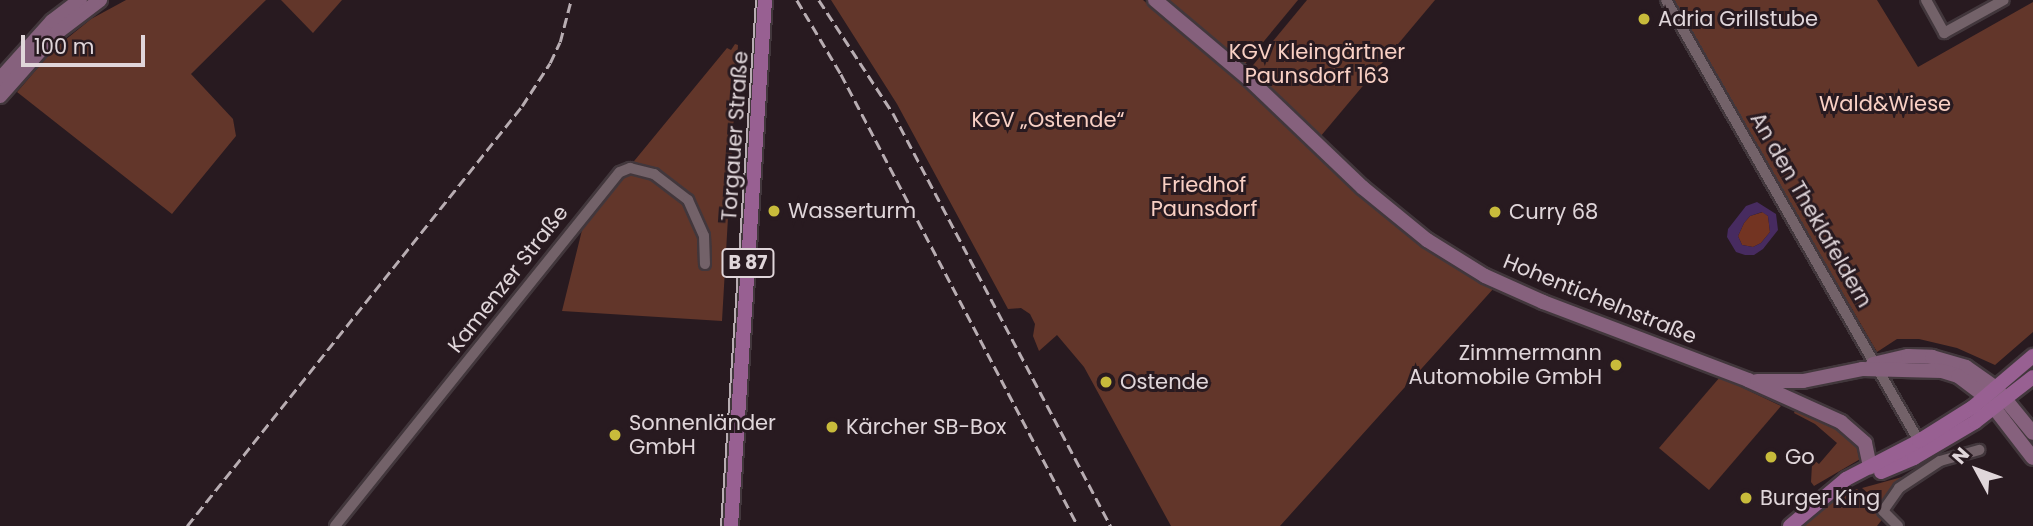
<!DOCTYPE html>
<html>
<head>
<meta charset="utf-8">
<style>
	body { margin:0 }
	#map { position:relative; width:2033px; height:526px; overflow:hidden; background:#281a20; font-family:Poppins,sans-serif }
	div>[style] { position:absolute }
	.green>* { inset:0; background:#62362a }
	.forest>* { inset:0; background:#733422 }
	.water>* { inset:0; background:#472b60 }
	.roads { filter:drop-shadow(2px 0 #42373c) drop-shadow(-2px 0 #42373c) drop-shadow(0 2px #42373c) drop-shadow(0 -2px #42373c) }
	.minor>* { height:10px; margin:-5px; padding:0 5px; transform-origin:5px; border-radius:5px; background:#736269 }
	.secondary>* { height:14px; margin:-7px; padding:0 7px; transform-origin:7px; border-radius:7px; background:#86617d }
	.primary>* { height:14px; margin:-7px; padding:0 7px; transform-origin:7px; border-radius:7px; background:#986092 }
	.tram>* { height:2px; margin:-1px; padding:0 1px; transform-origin:1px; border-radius:1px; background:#b8adb2 }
	.rail>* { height:2.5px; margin-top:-1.25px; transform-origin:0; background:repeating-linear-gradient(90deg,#b8adb2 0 10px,transparent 0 15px) }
	.dots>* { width:19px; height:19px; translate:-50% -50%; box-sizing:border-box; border:4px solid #281a20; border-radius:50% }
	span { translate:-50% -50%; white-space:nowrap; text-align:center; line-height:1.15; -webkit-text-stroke:6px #281a20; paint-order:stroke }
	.shield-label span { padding:2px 5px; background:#281a20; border:2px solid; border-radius:5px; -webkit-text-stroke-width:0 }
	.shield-label { font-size:19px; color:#e0d6da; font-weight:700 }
	.poi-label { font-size:21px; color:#e0d6da }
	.left { translate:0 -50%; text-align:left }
	.right { translate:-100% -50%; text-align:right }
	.park-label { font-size:21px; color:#f9d0c4 }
	.street-label { font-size:21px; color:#e0d6da }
	.north { position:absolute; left:1942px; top:435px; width:70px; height:70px; -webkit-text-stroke:5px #281a20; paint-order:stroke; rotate:311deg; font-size:19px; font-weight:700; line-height:28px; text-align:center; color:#e0d6da }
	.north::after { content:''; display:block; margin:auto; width:24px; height:32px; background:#e0d6da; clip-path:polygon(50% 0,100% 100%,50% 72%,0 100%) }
	.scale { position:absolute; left:21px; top:35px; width:124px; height:32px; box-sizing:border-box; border:4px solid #e0d6da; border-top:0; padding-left:9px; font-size:21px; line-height:24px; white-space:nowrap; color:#e0d6da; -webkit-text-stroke:5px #281a20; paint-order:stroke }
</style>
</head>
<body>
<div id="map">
	<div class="green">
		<i style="clip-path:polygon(126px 0,266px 0,191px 74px,233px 119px,236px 136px,172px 214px,17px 92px,54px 49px,91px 19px)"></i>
		<i style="clip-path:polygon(281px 0,342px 0,313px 33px)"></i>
		<i style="clip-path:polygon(831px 0,1143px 0,1238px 80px,1367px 201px,1461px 269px,1494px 288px,1280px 526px,1171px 526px,1084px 367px,1057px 335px,1039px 351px,1033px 336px,1035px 324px,1030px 314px,1021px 308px,1008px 309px,897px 104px)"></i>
		<i style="clip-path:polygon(1164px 0,1298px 0,1245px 64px)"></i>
		<i style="clip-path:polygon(1307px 0,1435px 0,1320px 137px,1249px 70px)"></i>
		<i style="clip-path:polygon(1673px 0,1877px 0,1918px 67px,2033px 2px,2033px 332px,1995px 365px,1957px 348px,1919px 339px,1897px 339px,1877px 352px)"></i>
		<i style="clip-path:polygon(735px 44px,738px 45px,722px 321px,562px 311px,584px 222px,727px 48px,731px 50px)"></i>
		<i style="clip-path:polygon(1720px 377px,1781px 406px,1709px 490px,1659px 448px)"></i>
		<i style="clip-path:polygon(1796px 408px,1839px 429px,1858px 447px,1862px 458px,1814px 486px,1811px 482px,1812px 464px,1815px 461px,1819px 464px,1837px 443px,1815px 424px,1794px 413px)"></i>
		<i style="clip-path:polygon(1902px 477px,1903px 481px,1884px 501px,1878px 502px,1862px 488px)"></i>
		<i style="clip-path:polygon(1857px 489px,1884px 517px,1877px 526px,1801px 526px,1835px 500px)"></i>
	</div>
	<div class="forest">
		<i style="clip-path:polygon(1763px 212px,1768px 216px,1770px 232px,1761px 243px,1753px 247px,1742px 245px,1738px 236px,1744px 223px,1750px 216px)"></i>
	</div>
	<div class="water">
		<i style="clip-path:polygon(evenodd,1757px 202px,1776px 214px,1778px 230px,1763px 249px,1754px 255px,1745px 255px,1736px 252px,1727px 237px,1728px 229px,1746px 206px,1757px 202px,1762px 212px,1768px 216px,1770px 232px,1761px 243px,1753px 247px,1742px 245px,1738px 236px,1744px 223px,1750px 216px,1762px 212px)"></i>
	</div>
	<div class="roads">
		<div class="minor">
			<i style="left:1666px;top:0;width:508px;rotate:60.16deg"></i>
			<i style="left:1926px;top:0;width:38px;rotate:61deg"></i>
			<i style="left:1944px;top:33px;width:68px;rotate:-28.8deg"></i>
			<i style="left:335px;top:526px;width:454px;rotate:-51.2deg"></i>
			<i style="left:620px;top:172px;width:11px;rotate:-22deg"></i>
			<i style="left:630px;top:168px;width:25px;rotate:14deg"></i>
			<i style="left:654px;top:174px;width:43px;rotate:37.4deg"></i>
			<i style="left:688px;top:200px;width:39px;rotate:66deg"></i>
			<i style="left:704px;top:236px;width:28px;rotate:88deg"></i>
			<i style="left:1898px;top:526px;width:21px;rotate:-135deg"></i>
			<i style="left:1883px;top:511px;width:28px;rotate:-55deg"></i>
			<i style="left:1899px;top:488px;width:49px;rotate:-33.4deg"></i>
			<i style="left:1940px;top:461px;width:41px;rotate:-15.8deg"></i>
		</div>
		<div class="secondary">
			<i style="left:1155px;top:0;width:124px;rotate:40.1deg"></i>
			<i style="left:1250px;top:80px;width:155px;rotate:43.7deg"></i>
			<i style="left:1362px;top:187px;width:84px;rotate:39.2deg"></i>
			<i style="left:1427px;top:240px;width:68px;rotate:31.8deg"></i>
			<i style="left:1485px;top:276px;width:64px;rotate:24.1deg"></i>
			<i style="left:1543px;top:302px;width:219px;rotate:20.8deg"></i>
			<i style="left:1748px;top:380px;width:102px;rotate:24.3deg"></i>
			<i style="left:1841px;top:422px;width:32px;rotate:41deg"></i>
			<i style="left:1865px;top:443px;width:25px;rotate:78deg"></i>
			<i style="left:0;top:79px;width:78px;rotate:-48.1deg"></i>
			<i style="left:52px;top:21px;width:35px;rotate:-37deg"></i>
			<i style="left:0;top:96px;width:81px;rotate:-48.5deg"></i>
			<i style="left:54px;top:35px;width:58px;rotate:-37.3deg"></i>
			<i style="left:1873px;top:364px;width:36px;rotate:-13deg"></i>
			<i style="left:1908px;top:356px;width:24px;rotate:2deg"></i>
			<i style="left:1932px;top:357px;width:35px;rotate:16deg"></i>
			<i style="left:1966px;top:367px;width:37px;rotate:35deg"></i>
			<i style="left:1996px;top:388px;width:58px;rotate:50.6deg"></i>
			<i style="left:1757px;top:381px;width:46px"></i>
			<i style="left:1803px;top:381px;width:60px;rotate:-11.5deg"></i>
			<i style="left:1862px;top:369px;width:80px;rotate:1.4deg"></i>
			<i style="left:1942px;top:371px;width:17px;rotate:17deg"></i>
			<i style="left:1958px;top:376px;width:34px;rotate:37deg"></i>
			<i style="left:1985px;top:396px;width:78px;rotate:52.3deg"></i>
		</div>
		<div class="primary">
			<i style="left:1881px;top:472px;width:36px;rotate:-23deg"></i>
			<i style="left:1914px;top:458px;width:71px;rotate:-30.5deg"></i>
			<i style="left:1975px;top:422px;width:73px;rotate:-37.8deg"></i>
			<i style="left:731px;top:526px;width:527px;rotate:-86.3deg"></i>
			<i style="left:1790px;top:526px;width:73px;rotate:-40deg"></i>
			<i style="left:1846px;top:479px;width:82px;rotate:-27.5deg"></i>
			<i style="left:1919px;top:441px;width:64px;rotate:-32.2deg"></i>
			<i style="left:1973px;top:407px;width:79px;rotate:-40.4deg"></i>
		</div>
	</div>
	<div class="tram">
		<i style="left:721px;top:526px;width:527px;rotate:-86.19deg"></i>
	</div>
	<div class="rail">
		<i style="left:797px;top:0;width:86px;rotate:59.3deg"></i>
		<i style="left:841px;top:74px;width:510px;rotate:62.33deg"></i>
		<i style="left:819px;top:0;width:135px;rotate:56.8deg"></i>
		<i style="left:893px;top:113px;width:467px;rotate:62.2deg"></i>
		<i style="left:187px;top:526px;width:537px;rotate:-51.42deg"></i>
		<i style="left:522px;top:106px;width:51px;rotate:-56.9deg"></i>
		<i style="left:550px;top:63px;width:23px;rotate:-65deg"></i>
		<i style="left:560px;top:42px;width:43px;rotate:-75.3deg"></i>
	</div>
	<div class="dots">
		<i style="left:1644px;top:19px;background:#c8bb3b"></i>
		<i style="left:774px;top:211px;background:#c8bb3b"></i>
		<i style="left:1495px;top:212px;background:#c8bb3b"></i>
		<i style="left:1616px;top:365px;background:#c8bb3b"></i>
		<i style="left:1106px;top:382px;background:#c8bb3b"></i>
		<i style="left:832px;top:427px;background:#c8bb3b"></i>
		<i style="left:615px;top:435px;background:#c8bb3b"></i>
		<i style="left:1771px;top:457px;background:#c8bb3b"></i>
		<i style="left:1746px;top:498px;background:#c8bb3b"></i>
	</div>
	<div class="shield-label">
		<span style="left:748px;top:263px">B 87</span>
	</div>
	<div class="poi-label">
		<span class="left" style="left:1658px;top:19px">Adria Grillstube</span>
		<span class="left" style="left:788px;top:211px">Wasserturm</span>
		<span class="left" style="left:1509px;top:212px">Curry 68</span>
		<span class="right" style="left:1602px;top:365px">Zimmermann<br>Automobile GmbH</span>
		<span class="left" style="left:1120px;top:382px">Ostende</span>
		<span class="left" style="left:629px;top:435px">Sonnenländer<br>GmbH</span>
		<span class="left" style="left:846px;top:427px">Kärcher SB-Box</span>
		<span class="left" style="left:1785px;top:457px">Go</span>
		<span class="left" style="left:1760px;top:498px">Burger King</span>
	</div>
	<div class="park-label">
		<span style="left:1317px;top:64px">KGV Kleingärtner<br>Paunsdorf 163</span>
		<span style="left:1885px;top:104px">Wald&amp;Wiese</span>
		<span style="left:1048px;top:120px">KGV „Ostende“</span>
		<span style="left:1204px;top:197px">Friedhof<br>Paunsdorf</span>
	</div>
	<div class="street-label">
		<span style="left:735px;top:136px;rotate:-86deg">Torgauer Straße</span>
		<span style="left:1811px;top:210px;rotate:60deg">An den Theklafeldern</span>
		<span style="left:508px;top:279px;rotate:-52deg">Kamenzer Straße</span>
		<span style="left:1600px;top:299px;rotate:22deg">Hohentichelnstraße</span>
	</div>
	<div class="north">N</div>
	<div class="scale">100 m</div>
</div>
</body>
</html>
